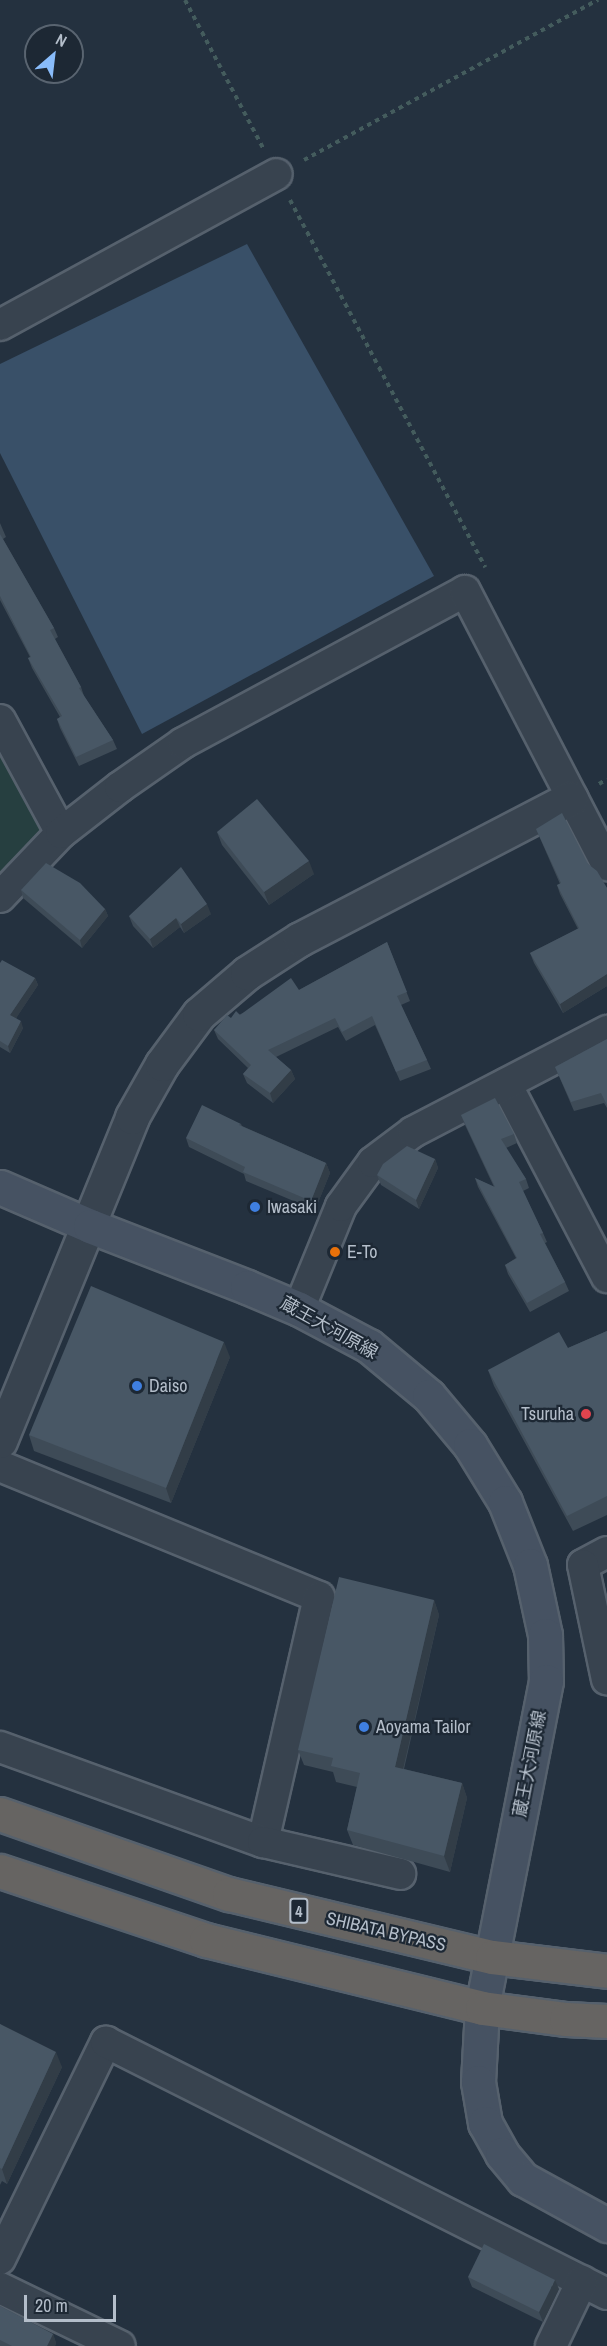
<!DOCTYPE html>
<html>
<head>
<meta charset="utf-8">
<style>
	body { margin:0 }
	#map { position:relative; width:607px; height:2346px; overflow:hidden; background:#24313f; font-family:"Archivo Narrow","Noto Sans JP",sans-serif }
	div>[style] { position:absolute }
	.green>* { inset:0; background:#263f40 }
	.water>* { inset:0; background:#395068 }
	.path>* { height:4px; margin-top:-2px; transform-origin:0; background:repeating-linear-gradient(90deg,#445c5d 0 4.5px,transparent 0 9px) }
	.roads { filter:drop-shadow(2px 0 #56616d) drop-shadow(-2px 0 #56616d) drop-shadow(0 2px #56616d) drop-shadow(0 -2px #56616d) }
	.minor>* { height:30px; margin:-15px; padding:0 15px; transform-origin:15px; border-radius:15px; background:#38434f }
	.tertiary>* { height:33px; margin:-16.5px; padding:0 16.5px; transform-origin:16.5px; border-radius:16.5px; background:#38434f }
	.secondary>* { height:33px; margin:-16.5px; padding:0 16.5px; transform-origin:16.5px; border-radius:16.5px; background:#465262 }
	.trunk>* { height:33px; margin:-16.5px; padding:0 16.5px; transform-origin:16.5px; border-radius:16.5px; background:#666462 }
	.wall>* { inset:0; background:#3e4b57 }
	.shaded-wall>* { inset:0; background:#323d47 }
	.building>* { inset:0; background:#485765 }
	.dots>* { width:16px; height:16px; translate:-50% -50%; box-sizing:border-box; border:3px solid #1d2834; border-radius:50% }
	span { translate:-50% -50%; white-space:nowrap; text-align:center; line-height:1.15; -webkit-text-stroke:4.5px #1d2834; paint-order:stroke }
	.shield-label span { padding:2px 4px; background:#1d2834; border:2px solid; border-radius:4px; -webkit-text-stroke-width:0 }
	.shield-label { font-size:16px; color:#b4beca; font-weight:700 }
	.poi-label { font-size:18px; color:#b4beca }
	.left { translate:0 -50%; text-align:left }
	.right { translate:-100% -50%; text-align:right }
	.street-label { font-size:18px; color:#b4beca }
	.north { position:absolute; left:24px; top:24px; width:60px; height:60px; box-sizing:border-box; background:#1d2834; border:2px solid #596470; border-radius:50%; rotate:28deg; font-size:16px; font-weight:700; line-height:24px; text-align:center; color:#b4beca }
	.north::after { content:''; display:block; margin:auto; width:21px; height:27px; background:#89bcfa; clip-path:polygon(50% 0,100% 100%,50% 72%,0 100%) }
	.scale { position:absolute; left:24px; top:2295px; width:92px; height:27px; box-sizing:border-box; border:3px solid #b4beca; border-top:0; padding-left:8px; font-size:18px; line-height:21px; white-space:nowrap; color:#b4beca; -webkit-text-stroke:4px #1d2834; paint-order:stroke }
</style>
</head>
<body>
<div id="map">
	<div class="green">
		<i style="clip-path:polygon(0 747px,42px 820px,40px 835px,0 884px)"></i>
	</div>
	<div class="water">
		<i style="clip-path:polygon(247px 244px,434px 576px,142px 734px,0 453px,0 364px)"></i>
	</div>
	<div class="path">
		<i style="left:185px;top:0;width:167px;rotate:62.2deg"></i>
		<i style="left:304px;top:160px;width:335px;rotate:-28.6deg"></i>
		<i style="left:290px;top:200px;width:416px;rotate:62deg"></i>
		<i style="left:599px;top:784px;width:9px;rotate:-32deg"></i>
	</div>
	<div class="roads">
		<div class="minor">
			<i style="left:0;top:325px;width:315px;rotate:-28.6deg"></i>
			<i style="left:0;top:720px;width:128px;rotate:61.6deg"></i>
			<i style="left:0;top:897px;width:88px;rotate:-46.4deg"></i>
			<i style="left:61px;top:833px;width:75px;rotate:-37.9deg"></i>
			<i style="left:120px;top:787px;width:77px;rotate:-34.9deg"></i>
			<i style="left:183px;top:743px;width:320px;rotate:-28.3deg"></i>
			<i style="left:465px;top:591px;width:309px;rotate:62.6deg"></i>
			<i style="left:506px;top:1084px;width:218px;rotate:62.4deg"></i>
			<i style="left:299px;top:1309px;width:111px;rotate:-67.8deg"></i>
			<i style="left:341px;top:1206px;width:54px;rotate:-54deg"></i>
			<i style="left:373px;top:1162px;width:50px;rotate:-36.9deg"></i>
			<i style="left:413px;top:1132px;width:219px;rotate:-27.5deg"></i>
			<i style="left:0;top:1466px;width:345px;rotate:22.3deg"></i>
			<i style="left:319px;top:1597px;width:251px;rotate:102.9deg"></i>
			<i style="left:607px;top:1552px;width:27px;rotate:152deg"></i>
			<i style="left:583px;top:1565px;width:117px;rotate:78.2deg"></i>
			<i style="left:0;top:1747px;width:280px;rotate:19.9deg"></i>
			<i style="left:263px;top:1842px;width:141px;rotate:13.1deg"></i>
			<i style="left:0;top:2259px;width:242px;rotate:-64deg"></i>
			<i style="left:106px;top:2042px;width:561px;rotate:26.7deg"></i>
			<i style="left:0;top:2288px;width:133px;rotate:25.8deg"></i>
			<i style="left:551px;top:2346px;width:72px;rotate:-64.5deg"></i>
		</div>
		<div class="tertiary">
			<i style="left:0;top:1441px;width:350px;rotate:-67.8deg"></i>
			<i style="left:132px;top:1117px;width:61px;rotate:-60.5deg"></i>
			<i style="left:162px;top:1064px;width:62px;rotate:-53.5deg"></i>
			<i style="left:199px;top:1014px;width:63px;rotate:-40.5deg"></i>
			<i style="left:247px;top:973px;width:63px;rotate:-32.7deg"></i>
			<i style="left:300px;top:939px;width:305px;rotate:-27.5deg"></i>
		</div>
		<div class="secondary">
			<i style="left:0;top:1187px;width:98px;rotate:23.4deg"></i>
			<i style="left:90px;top:1226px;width:168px;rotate:21.2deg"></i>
			<i style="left:247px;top:1287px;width:56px;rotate:22.9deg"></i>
			<i style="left:299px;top:1309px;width:79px;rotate:27.9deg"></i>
			<i style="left:369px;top:1346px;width:78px;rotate:39.8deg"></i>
			<i style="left:429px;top:1396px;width:64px;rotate:50.1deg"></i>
			<i style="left:470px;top:1445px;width:67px;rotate:58.4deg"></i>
			<i style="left:505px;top:1502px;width:68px;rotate:68.4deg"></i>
			<i style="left:530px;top:1565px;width:72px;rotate:77.9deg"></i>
			<i style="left:545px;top:1635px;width:46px;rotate:88.8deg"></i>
			<i style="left:546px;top:1681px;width:333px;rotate:101.1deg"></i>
			<i style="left:482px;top:2008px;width:74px;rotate:93.1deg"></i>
			<i style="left:478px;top:2082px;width:42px;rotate:80.3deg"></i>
			<i style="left:485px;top:2123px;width:35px;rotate:61deg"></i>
			<i style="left:502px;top:2154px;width:33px;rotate:50deg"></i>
			<i style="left:523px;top:2179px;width:96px;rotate:28.7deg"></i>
		</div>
		<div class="trunk">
			<i style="left:0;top:1814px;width:243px;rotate:19.3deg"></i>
			<i style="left:229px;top:1894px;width:270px;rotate:13.5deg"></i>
			<i style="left:492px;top:1957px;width:116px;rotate:6.9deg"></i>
			<i style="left:0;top:1871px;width:217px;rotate:18.5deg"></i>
			<i style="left:206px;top:1940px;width:284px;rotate:13.8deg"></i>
			<i style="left:482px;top:2008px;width:85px;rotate:7.5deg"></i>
			<i style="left:566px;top:2019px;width:41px;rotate:2.8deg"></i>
		</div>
	</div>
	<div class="wall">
		<i style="clip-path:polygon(0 523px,6px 537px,3px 539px,54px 628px,58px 637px,55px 639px,81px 687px,84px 696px,113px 740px,117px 749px,79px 766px,60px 728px,57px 719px,60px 717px,32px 668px,28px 658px,30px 657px,0 600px)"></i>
		<i style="clip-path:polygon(536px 829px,588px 864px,607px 888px,607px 986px,563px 1013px,534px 963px,530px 953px,578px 929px,560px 894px,557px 885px,560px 884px)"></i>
		<i style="clip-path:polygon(217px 832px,314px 874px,269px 905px,222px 845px)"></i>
		<i style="clip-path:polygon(21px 890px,105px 909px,108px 916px,82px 948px,23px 898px)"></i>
		<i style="clip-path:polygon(211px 914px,184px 933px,180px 927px,153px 948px,133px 926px,129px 916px)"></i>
		<i style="clip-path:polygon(387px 942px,410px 1001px,401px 1005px,427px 1060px,431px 1069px,400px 1081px,375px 1025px,346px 1041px,338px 1027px,276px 1057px,291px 1070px,295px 1079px,273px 1103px,247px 1083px,243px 1074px,248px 1068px,218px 1039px,214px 1030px,231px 1018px,299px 990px)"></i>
		<i style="clip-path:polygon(0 963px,35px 978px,38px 985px,16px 1018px,23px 1028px,10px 1053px,0 1047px)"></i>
		<i style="clip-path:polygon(607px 1039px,607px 1108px,604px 1103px,574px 1111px,555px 1067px)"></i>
		<i style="clip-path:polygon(461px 1115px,514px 1134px,517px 1143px,506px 1148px,526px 1179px,529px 1188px,523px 1191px,543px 1233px,547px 1242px,545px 1243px,565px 1282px,569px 1291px,530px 1312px,508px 1274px,505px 1265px,516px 1258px,478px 1187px,475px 1178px,494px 1187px,465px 1125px)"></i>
		<i style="clip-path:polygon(241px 1124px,242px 1126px,326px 1163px,330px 1173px,315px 1210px,246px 1181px,244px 1174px,189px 1147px,186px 1138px)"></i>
		<i style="clip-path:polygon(435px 1159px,438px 1168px,419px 1209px,381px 1185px,377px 1175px)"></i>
		<i style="clip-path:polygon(607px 1331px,607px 1515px,573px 1531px,494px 1386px,488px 1370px,568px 1348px)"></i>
		<i style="clip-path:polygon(230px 1357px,171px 1503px,34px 1451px,29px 1435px)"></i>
		<i style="clip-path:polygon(434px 1600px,439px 1615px,404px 1769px,462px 1783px,467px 1798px,450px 1872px,353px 1845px,347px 1830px,357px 1787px,336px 1782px,333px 1772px,304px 1765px,298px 1750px)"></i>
		<i style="clip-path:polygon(0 2024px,62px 2067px,7px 2184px,2px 2181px,0 2185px)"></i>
		<i style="clip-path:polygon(468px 2277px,559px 2289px,543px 2322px,472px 2287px)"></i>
		<i style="clip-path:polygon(0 2306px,53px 2334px,56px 2343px,55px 2346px,0 2346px)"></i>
	</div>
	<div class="shaded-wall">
		<i style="clip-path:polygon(309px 861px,314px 874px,269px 905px,264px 892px)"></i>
		<i style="clip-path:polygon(207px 904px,211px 914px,184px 933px,181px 924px)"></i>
		<i style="clip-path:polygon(105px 909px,108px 916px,82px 948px,80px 940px)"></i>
		<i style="clip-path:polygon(176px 918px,180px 927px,153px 948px,150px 939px)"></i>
		<i style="clip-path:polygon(607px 974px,607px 986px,563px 1013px,560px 1004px)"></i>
		<i style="clip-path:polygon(35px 978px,38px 985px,13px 1023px,10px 1015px)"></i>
		<i style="clip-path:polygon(21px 1021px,23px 1028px,10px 1053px,8px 1046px)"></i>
		<i style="clip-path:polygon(291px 1070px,295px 1079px,273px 1103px,270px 1093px)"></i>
		<i style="clip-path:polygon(435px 1159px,438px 1168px,419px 1209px,416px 1200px)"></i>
		<i style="clip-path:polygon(326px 1163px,330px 1173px,315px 1210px,311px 1201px)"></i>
		<i style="clip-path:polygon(224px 1342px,230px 1357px,171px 1503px,166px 1488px)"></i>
		<i style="clip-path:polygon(434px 1600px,439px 1615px,400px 1782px,395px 1767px)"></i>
		<i style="clip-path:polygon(462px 1783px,467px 1798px,450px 1872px,444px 1856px)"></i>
		<i style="clip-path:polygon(56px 2052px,62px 2067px,7px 2184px,2px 2169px)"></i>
		<i style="clip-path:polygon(555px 2280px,559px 2289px,543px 2322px,539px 2312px)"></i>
		<i style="clip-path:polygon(53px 2334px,56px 2343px,55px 2346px,47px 2346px)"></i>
	</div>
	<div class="building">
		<i style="clip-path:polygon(0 534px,54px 628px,50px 630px,81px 687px,79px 688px,113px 740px,76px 757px,57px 719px,62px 716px,28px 658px,31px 657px,0 596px)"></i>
		<i style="clip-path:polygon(257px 799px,309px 861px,264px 892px,217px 832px)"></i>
		<i style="clip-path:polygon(562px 813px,588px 864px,597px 871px,607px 888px,607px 974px,560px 1004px,530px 953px,579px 928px,557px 885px,561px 883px,536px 829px)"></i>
		<i style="clip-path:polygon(46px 863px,80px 883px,105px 909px,80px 940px,21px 890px)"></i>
		<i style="clip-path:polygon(181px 867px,207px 904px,181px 924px,176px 918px,150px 939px,129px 916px)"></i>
		<i style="clip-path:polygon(387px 942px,407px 992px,397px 996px,427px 1060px,396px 1072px,372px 1016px,342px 1032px,335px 1018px,268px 1050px,291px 1070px,270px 1093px,243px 1074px,251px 1065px,214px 1030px,227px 1015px,231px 1018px,236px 1011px,240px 1015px,291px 978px,299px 990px)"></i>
		<i style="clip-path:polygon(2px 960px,35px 978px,10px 1015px,21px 1021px,8px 1046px,0 1041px,0 963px)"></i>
		<i style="clip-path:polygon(607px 1039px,607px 1105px,601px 1093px,571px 1102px,555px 1067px)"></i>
		<i style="clip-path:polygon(495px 1098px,514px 1134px,501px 1139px,526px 1179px,519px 1182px,543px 1233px,540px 1234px,565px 1282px,527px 1303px,505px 1265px,517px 1258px,475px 1178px,495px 1187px,461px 1115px)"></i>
		<i style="clip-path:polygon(202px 1105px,241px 1124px,239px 1125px,326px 1163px,311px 1201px,243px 1172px,245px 1167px,186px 1138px)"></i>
		<i style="clip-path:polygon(407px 1146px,435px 1159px,416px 1200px,377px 1175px,383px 1164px)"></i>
		<i style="clip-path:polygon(91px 1286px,224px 1342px,166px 1488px,29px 1435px)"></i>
		<i style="clip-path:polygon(607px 1331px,607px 1496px,567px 1516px,488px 1370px,559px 1332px,568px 1348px)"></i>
		<i style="clip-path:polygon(339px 1577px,434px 1600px,395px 1767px,462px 1783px,444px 1856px,347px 1830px,360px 1773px,331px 1766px,333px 1758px,298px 1750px)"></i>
		<i style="clip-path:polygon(0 2024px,56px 2052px,2px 2169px,0 2168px)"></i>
		<i style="clip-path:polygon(484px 2244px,555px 2280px,539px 2312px,468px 2277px)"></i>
		<i style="clip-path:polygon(0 2306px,53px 2334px,47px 2346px,12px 2346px,0 2340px)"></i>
	</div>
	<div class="dots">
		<i style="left:255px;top:1207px;background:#3f7fe0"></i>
		<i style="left:335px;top:1252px;background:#e8710a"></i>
		<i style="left:137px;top:1386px;background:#3f7fe0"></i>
		<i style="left:586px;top:1414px;background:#e0444e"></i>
		<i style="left:364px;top:1727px;background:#3f7fe0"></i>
	</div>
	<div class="shield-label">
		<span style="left:299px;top:1911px">4</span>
	</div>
	<div class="poi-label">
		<span class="left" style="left:267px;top:1207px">Iwasaki</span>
		<span class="left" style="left:347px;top:1252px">E-To</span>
		<span class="left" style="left:149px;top:1386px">Daiso</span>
		<span class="right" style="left:574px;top:1414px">Tsuruha</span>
		<span class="left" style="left:376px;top:1727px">Aoyama Tailor</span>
	</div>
	<div class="street-label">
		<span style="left:329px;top:1328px;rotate:29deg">蔵王大河原線</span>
		<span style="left:530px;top:1764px;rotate:-79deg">蔵王大河原線</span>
		<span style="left:386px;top:1932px;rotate:13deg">SHIBATA BYPASS</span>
	</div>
	<div class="north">N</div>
	<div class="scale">20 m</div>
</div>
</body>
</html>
